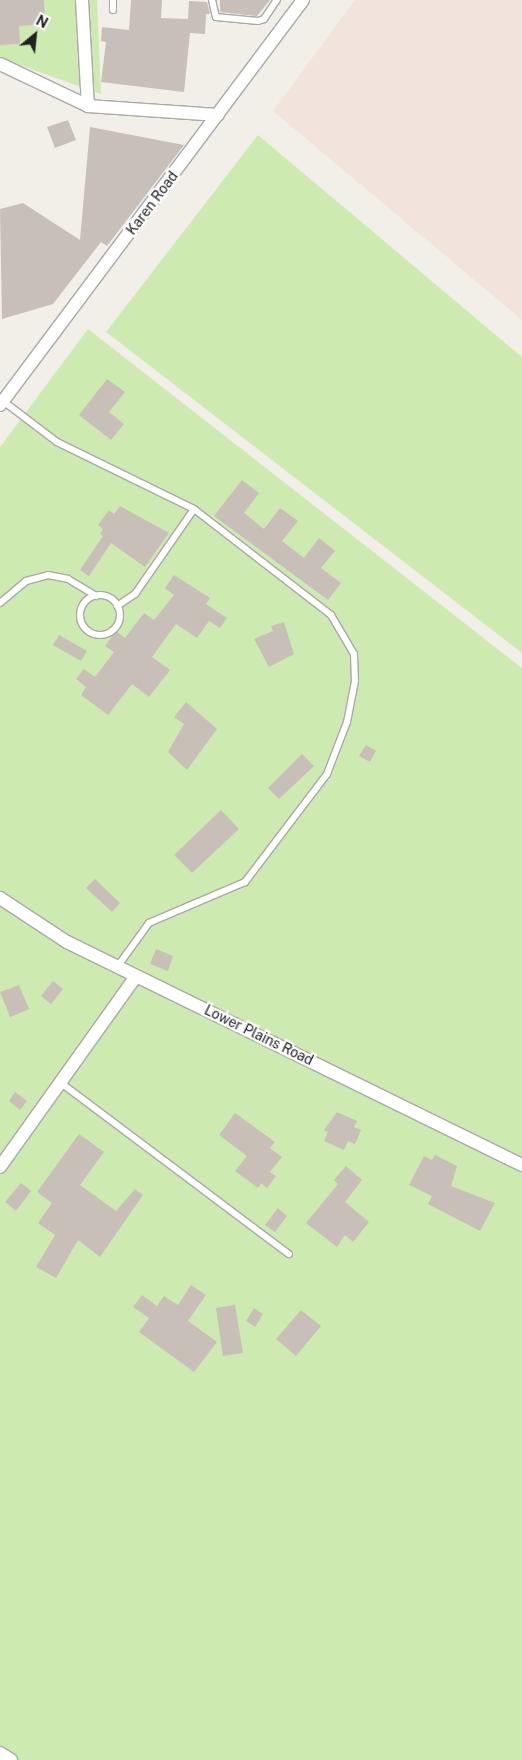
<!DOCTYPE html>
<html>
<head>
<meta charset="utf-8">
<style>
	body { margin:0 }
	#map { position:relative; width:522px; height:1760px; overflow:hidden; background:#f2efe9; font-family:"Public Sans",sans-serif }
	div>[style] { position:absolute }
	.military>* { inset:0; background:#f3e3dd }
	.grass>* { inset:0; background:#cdebb0 }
	.building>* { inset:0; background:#c7bfb8 }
	.roads { filter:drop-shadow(1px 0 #a9a9a9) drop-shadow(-1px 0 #a9a9a9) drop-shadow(0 1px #a9a9a9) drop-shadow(0 -1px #a9a9a9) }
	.lane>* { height:6px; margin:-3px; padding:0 3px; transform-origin:3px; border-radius:3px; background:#fff }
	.lane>.ring { margin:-3px; padding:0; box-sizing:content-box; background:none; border:6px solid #fff; border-radius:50% }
	.street>* { height:12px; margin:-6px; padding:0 6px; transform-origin:6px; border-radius:6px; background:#fff }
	span { translate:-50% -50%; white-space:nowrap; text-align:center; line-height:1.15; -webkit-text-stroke:4.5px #fff; paint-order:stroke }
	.street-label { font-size:14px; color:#222 }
	.north { position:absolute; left:10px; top:10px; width:50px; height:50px; -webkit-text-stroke:4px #fff; paint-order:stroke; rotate:28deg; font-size:14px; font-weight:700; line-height:20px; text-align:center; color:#222 }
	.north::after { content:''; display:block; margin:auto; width:18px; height:22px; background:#222; clip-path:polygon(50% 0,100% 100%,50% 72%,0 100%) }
</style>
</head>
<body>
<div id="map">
	<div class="military">
		<i style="clip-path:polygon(355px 0,522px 0,522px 320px,273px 111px)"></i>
	</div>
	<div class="grass">
		<i style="clip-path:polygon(0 0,97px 0,101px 94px,0 58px)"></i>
		<i style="clip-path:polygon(258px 135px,522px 357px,522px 653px,106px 332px)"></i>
		<i style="clip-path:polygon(88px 329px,522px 668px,522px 1760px,0 1760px,0 447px)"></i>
	</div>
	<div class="building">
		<i style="clip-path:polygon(0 0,44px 0,45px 24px,19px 26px,20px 44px,0 45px)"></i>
		<i style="clip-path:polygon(131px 0,162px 0,161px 18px,188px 19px,189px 1px,207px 2px,210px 14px,206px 14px,205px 34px,190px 33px,184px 92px,101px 82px,106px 42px,101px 41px,102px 27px,129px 30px)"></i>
		<i style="clip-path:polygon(220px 0,270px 0,257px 16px,220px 12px)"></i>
		<i style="clip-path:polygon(68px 120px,76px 140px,55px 148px,47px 127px)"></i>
		<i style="clip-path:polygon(90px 127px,184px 145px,107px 246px,101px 242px,53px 304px,2px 319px,0 209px,23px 203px,80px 240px)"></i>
		<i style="clip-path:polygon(107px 379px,125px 392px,109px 412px,124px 424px,111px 440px,79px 415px)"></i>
		<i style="clip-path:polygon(242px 480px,259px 493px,244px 513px,264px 529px,280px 508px,298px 521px,282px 541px,304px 558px,319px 538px,335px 551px,321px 568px,341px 583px,328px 600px,214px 516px)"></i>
		<i style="clip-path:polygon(120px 506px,169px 533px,145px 567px,111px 543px,89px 576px,80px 570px,103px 536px,100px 534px,103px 529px,98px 525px,109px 510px,114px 514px)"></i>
		<i style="clip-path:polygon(174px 575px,210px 598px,206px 604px,227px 618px,220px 628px,209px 621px,197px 638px,176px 624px,152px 657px,170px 670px,149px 697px,132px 684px,108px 715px,81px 695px,86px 687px,76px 679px,84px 669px,95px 677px,114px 652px,105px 646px,116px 631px,125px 638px,144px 613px,154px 620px,174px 595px,165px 588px)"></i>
		<i style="clip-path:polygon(284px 622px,294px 654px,269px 667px,254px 639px,273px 631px,271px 626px)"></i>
		<i style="clip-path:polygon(59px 635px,87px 651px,81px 661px,53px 645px)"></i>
		<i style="clip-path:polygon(186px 702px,217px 729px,187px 770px,168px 752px,184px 724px,174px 717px)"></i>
		<i style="clip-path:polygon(366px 745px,376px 751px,370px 762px,359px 756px)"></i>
		<i style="clip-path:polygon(302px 754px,314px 766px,279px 799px,268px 788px)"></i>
		<i style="clip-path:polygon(221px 810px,239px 829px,192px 873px,174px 855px)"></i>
		<i style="clip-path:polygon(95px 879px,120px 903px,112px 912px,86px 888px)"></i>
		<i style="clip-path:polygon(156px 949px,173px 956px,168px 971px,150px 964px)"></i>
		<i style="clip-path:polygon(53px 981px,63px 989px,51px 1004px,41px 996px)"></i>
		<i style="clip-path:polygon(19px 985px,29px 1009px,10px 1017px,0 992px)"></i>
		<i style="clip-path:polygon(15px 1092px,27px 1101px,20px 1110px,9px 1101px)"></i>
		<i style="clip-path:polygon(337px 1112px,357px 1121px,354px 1127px,361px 1130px,355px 1144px,348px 1141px,344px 1150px,324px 1141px,328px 1132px,324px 1130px)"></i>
		<i style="clip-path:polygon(235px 1113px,275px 1142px,270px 1148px,282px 1157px,270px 1172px,276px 1176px,267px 1188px,261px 1183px,258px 1188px,235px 1171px,247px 1156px,219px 1135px)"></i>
		<i style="clip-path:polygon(79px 1134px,104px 1152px,80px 1185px,116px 1211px,135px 1189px,143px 1195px,100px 1257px,78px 1240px,56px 1278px,36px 1267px,55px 1235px,38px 1223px,52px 1203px,37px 1192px)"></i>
		<i style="clip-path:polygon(435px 1155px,457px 1166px,451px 1186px,495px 1203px,480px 1231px,428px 1204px,432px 1196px,409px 1185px,424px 1156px,432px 1160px)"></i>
		<i style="clip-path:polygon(346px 1166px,362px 1180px,345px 1202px,369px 1222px,353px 1242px,345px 1235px,337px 1247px,306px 1223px,338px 1184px,334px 1180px)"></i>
		<i style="clip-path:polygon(21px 1183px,31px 1191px,16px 1211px,5px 1202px)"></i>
		<i style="clip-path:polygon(278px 1208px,287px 1216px,275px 1232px,265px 1225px)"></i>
		<i style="clip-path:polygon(191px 1285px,206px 1295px,188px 1321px,217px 1342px,194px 1372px,139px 1332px,149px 1318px,133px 1307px,142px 1295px,157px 1306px,164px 1296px,178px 1305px)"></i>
		<i style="clip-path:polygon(235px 1305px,243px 1353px,223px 1356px,216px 1308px)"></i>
		<i style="clip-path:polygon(254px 1308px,263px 1314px,255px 1327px,246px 1321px)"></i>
		<i style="clip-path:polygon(301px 1310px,321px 1326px,296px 1356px,276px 1339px)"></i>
	</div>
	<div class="roads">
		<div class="lane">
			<i style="left:212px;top:0;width:17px;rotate:77deg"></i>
			<i style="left:216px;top:17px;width:42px;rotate:5.4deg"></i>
			<i style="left:258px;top:21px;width:6px;rotate:-18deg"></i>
			<i style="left:264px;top:19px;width:23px;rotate:-56deg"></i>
			<i style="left:113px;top:10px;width:10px;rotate:-90deg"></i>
			<i style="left:3px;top:401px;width:68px;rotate:37.2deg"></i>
			<i style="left:57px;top:442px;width:153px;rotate:26.1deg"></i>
			<i style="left:194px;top:509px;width:173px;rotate:37.7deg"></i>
			<i style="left:331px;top:615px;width:45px;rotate:59.5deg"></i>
			<i style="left:354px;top:654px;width:27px;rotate:88deg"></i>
			<i style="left:355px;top:681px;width:42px;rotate:101deg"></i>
			<i style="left:347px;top:722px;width:56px;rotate:111deg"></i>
			<i style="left:327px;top:774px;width:136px;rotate:127.2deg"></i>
			<i style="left:245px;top:882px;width:104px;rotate:156.9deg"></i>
			<i style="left:149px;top:923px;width:54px;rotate:126deg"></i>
			<i class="ring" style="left:80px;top:595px;width:34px;height:34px"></i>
			<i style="left:0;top:603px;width:34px;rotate:-40deg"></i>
			<i style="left:26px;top:581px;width:23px;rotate:-15deg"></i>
			<i style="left:48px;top:575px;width:20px;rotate:11deg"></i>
			<i style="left:68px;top:579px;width:33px;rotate:31deg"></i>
			<i style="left:117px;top:606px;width:22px;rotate:-34deg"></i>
			<i style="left:135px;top:594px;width:103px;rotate:-55.2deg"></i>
			<i style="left:61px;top:1083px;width:285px;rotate:36.9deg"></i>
		</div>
		<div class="street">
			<i style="left:82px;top:0;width:106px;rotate:86.8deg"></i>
			<i style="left:0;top:64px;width:98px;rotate:25.5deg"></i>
			<i style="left:88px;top:106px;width:130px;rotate:4deg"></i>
			<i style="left:0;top:405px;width:506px;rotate:-53.2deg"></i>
			<i style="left:0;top:898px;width:80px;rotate:33.3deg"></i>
			<i style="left:67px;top:942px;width:507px;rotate:26.11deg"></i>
			<i style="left:0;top:1167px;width:234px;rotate:-54.5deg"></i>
			<i style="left:0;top:1753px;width:13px;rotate:32deg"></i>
		</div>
	</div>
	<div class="street-label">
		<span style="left:152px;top:203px;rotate:-53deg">Karen Road</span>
		<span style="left:259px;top:1035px;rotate:26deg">Lower Plains Road</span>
	</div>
	<div class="north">N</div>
</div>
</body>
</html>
